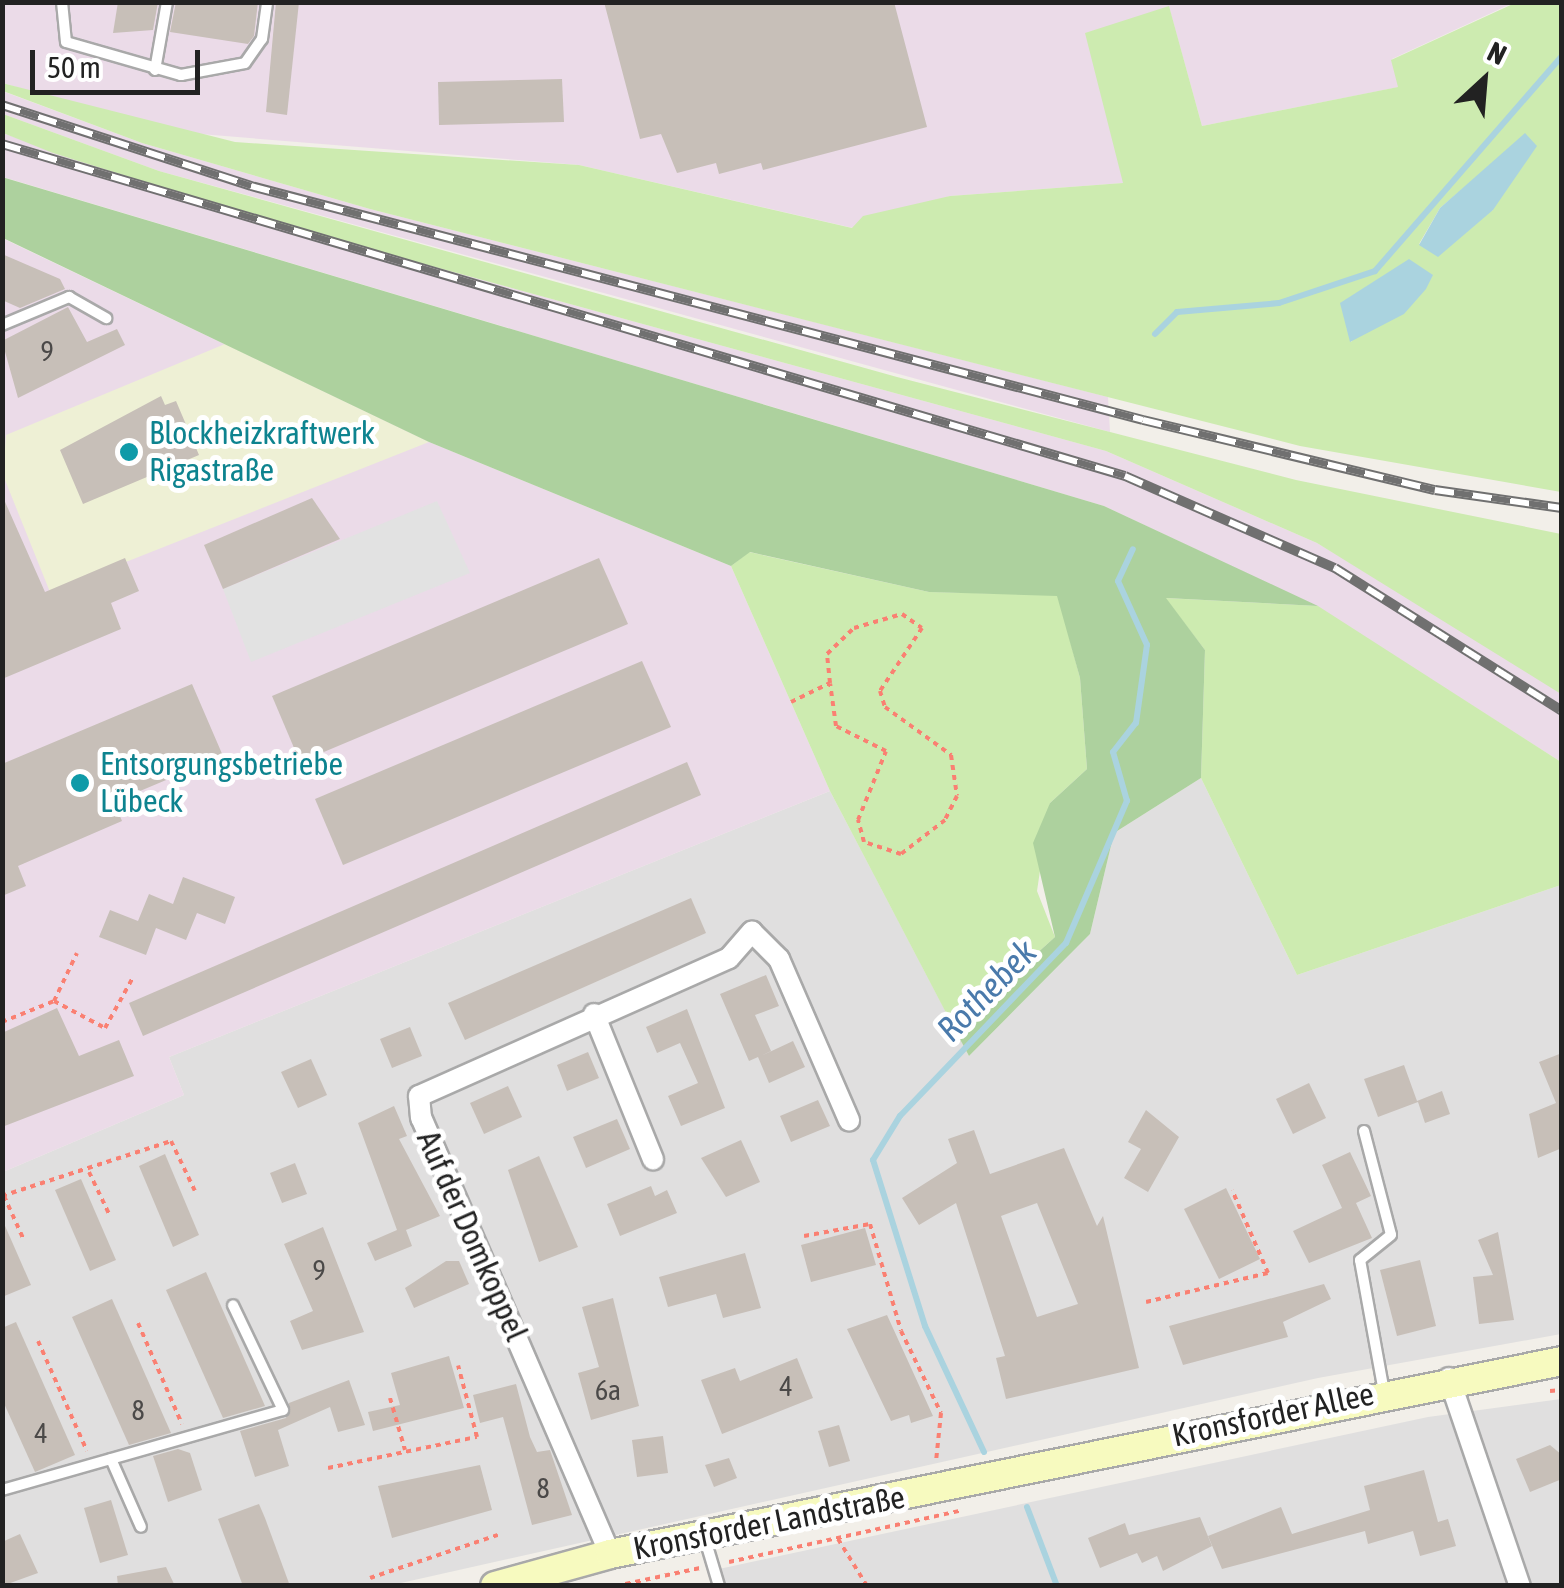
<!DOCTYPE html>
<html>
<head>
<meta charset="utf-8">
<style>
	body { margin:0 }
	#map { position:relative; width:1564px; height:1588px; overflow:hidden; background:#f2efe9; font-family:"Asap Condensed",sans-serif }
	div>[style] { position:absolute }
	.residential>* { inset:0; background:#e0dfdf }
	.industrial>* { inset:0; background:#ebdbe8 }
	.farmland>* { inset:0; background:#eef0d5 }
	.grass>* { inset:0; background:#cdebb0 }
	.forest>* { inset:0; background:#add19e }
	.parking>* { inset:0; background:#e2e2e2 }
	.water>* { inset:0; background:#aad3df }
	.stream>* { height:6px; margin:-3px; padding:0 3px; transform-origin:3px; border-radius:3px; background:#aad3df }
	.building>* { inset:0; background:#c7bfb8 }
	.path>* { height:4px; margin-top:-2px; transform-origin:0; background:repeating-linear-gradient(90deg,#fa8072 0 5px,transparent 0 10px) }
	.roads { filter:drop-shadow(2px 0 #a9a9a9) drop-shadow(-2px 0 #a9a9a9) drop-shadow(0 2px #a9a9a9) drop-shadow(0 -2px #a9a9a9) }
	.service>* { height:10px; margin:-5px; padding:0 5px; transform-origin:5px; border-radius:5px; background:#fff }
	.minor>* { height:20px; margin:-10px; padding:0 10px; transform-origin:10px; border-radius:10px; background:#fff }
	.secondary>* { height:28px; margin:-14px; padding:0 14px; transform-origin:14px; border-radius:14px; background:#f7fabf }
	.rail>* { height:10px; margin-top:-5px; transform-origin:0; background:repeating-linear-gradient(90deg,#fff 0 19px,#707070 0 38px); box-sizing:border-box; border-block:2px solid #707070 }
	.dots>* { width:28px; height:28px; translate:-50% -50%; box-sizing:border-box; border:5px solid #fff; border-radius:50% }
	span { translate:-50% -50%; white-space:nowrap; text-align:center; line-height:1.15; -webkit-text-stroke:10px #fff; paint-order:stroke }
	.number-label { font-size:28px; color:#4b4948 }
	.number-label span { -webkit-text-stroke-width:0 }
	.culture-label { font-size:32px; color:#0d838f }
	.left { translate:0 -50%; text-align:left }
	.street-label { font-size:32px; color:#222 }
	.water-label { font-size:35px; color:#4a7aab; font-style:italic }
	.frame { position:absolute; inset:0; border:5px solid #222; pointer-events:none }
	.north { position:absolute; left:1434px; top:30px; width:100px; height:100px; -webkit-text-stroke:8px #fff; paint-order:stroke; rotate:26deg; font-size:28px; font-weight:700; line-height:40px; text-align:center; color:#222 }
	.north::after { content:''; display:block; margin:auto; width:35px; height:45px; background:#222; clip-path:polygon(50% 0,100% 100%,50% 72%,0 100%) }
	.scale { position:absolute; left:30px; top:50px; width:170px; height:45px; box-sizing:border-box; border:5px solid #222; border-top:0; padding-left:12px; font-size:30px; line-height:35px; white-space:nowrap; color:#222; -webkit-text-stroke:8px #fff; paint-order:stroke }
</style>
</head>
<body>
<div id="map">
	<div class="residential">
		<i style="clip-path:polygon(1201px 778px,1297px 975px,1561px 885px,1561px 1334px,1318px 1378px,392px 1585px,3px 1586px,3px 1172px,184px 1095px,169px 1057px,830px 791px,969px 1056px,1090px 934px,1114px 833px)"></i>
		<i style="clip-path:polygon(1561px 1399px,1561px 1585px,726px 1586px,719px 1569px,1428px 1417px)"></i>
	</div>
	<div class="industrial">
		<i style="clip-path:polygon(1515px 2px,1392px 59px,1399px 87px,1202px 126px,1169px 7px,1123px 183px,950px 196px,853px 228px,579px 165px,163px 131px,3px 83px,2px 3px)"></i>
		<i style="clip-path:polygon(2px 91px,142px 143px,370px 209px,1108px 397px,1110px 432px,159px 171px,3px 114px)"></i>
		<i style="clip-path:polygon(2px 133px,289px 227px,1106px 451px,1317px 543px,1510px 658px,1561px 694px,1561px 762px,1318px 607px,1104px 506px,3px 177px)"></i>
		<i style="clip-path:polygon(2px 238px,429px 442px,731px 566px,830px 791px,169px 1057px,184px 1095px,3px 1172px)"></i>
	</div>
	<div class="farmland">
		<i style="clip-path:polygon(225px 344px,429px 442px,50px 592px,3px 475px,6px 435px)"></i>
	</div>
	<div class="grass">
		<i style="clip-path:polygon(evenodd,1515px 3px,1561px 3px,1561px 492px,1300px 446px,370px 209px,142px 143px,3px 91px,2px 83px,235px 142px,579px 165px,852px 228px,863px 216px,950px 196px,1123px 183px,1085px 33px,1169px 6px,1202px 126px,1398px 87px,1391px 60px,1515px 3px,1480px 174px,1493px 210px,1419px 244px,1440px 208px,1480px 174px,1515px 3px,1409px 260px,1351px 342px,1341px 303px,1409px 260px)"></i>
		<i style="clip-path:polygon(3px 114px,159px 171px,897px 377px,1296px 480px,1561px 534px,1561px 694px,1317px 543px,1106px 451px,289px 227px,53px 153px,3px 133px)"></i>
		<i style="clip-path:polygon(749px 552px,929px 592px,1058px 595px,1080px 678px,1087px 769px,1050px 803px,1037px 891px,1055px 937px,954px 1028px,830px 791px,731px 566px)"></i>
		<i style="clip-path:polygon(1165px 598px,1318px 606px,1561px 762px,1561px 885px,1297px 975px,1201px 778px,1205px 650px)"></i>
	</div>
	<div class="forest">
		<i style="clip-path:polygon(2px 177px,1104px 506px,1318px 606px,1166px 598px,1205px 650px,1201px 778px,1114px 833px,1090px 934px,969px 1056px,954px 1028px,1055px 937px,1033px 843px,1050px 803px,1087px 769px,1080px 678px,1057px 596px,929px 592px,750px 552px,731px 566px,429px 442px,3px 238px)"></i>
	</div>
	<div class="parking">
		<i style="clip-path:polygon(437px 501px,470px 573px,251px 662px,223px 589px)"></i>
	</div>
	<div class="water">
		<i style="clip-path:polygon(1525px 133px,1537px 146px,1493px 210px,1438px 257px,1419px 245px,1440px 208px)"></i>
		<i style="clip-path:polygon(1409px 259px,1433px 275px,1426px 289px,1404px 314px,1350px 342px,1340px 303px)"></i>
	</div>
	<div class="stream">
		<i style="left:1155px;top:334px;width:31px;rotate:-45deg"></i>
		<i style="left:1177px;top:312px;width:102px;rotate:-5deg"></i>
		<i style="left:1279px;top:303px;width:101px;rotate:-18.4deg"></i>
		<i style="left:1375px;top:271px;width:285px;rotate:-49deg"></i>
		<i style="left:984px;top:1452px;width:139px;rotate:-115.1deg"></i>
		<i style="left:925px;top:1326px;width:174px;rotate:-107.4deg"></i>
		<i style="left:873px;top:1160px;width:52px;rotate:-58.5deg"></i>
		<i style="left:900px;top:1116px;width:240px;rotate:-46.2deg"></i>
		<i style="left:1066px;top:943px;width:155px;rotate:-66.8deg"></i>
		<i style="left:1127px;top:801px;width:51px;rotate:-105.9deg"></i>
		<i style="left:1113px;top:752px;width:37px;rotate:-52deg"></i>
		<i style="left:1136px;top:723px;width:79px;rotate:-82deg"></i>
		<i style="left:1147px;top:645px;width:70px;rotate:-114.4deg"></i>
		<i style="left:1118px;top:581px;width:35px;rotate:-65deg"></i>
		<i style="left:1027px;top:1507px;width:85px;rotate:69.2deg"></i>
	</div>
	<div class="building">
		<i style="clip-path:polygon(118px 2px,158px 2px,153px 30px,113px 33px)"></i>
		<i style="clip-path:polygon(176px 2px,258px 2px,254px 36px,248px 44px,170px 32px)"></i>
		<i style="clip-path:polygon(276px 2px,299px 2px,287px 115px,266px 112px)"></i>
		<i style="clip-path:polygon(604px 2px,894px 2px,927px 127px,763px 170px,761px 163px,719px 174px,716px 163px,677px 173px,661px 134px,640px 139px)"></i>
		<i style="clip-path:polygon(562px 79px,564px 122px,439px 125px,438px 82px)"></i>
		<i style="clip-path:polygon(2px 254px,60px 279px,65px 289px,20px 308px,2px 300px)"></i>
		<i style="clip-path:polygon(68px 307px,87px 342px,117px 329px,125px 345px,18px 398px,2px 341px)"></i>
		<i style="clip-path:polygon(161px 396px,165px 405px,176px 401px,199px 455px,83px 504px,60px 450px)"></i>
		<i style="clip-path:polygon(2px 495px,45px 592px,125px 558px,139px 591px,111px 603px,121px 629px,2px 679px)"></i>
		<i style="clip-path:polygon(312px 498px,340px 539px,223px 589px,204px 545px)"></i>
		<i style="clip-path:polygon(599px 558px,628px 624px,300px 762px,272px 696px)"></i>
		<i style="clip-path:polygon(642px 661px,671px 727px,343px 865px,315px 799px)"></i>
		<i style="clip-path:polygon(192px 684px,223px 756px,114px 802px,122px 821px,18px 866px,26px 886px,2px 896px,2px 764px)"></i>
		<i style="clip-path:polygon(687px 762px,701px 795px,143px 1036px,129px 1003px)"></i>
		<i style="clip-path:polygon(183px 877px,235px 897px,225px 924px,197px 913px,186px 940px,156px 928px,146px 955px,99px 937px,110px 910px,138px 921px,149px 894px,173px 904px)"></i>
		<i style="clip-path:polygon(691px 898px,706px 933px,465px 1040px,448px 1003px)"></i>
		<i style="clip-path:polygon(766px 975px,779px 1006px,755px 1015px,771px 1051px,761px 1056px,793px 1041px,805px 1067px,769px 1083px,758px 1057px,749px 1061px,720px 994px)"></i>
		<i style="clip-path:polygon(57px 1008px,79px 1056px,119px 1040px,134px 1076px,2px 1127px,2px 1033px)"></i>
		<i style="clip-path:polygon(687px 1009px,725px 1108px,681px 1126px,668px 1096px,698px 1083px,680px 1043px,657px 1053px,646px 1027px)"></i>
		<i style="clip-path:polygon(410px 1027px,422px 1056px,392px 1068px,380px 1039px)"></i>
		<i style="clip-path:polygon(588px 1052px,599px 1078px,567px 1091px,557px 1065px)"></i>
		<i style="clip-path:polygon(1562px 1053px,1562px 1148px,1538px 1158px,1529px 1114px,1556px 1103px,1539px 1062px)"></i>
		<i style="clip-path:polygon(311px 1059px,327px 1095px,298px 1108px,281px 1072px)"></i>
		<i style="clip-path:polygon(1404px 1065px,1417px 1101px,1442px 1091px,1450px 1114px,1425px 1123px,1418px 1102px,1378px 1117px,1364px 1079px)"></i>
		<i style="clip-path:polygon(1309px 1083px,1326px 1118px,1293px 1134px,1276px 1099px)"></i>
		<i style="clip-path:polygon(508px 1086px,522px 1117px,484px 1134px,470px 1103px)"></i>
		<i style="clip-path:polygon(818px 1100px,830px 1126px,791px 1142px,780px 1116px)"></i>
		<i style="clip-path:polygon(394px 1106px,407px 1136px,399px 1139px,440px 1216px,406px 1230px,412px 1246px,375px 1261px,367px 1243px,397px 1230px,358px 1123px)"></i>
		<i style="clip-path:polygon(1146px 1110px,1179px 1137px,1148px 1192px,1124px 1178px,1141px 1149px,1128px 1142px)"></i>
		<i style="clip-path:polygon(617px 1119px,630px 1149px,586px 1168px,573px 1137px)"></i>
		<i style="clip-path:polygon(evenodd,974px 1130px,990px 1174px,1064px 1148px,1097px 1226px,1103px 1216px,1139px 1368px,1006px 1399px,996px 1358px,1005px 1356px,956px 1203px,919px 1225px,902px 1198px,957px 1163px,948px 1139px,974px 1130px,1037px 1203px,1078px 1304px,1037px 1317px,1001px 1216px,1037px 1203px)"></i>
		<i style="clip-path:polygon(741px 1140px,760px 1182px,726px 1197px,701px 1158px)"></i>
		<i style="clip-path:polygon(1350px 1152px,1371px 1196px,1356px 1203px,1372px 1238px,1309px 1263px,1293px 1231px,1342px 1208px,1322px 1165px)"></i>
		<i style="clip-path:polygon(165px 1154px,199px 1235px,173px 1247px,139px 1166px)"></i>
		<i style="clip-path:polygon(539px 1156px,578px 1247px,539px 1262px,508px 1170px)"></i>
		<i style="clip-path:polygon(295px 1163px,307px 1194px,282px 1203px,270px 1173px)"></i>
		<i style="clip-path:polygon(81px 1179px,116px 1260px,90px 1271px,55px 1190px)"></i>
		<i style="clip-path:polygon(651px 1186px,655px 1196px,667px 1190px,677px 1213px,620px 1236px,607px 1204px)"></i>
		<i style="clip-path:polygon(1226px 1188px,1260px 1259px,1219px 1279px,1184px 1209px)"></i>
		<i style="clip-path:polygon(2px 1219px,31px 1285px,2px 1297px)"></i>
		<i style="clip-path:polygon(323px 1227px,364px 1332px,302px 1350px,290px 1321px,313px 1311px,284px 1244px)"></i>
		<i style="clip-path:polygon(865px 1228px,876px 1265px,811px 1282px,801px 1245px)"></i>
		<i style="clip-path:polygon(1498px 1232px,1514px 1320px,1479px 1324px,1473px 1277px,1493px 1275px,1478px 1240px)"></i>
		<i style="clip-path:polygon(745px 1253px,761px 1308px,723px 1318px,716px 1294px,668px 1307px,659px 1277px)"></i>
		<i style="clip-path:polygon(1420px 1260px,1436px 1326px,1397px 1336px,1380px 1270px)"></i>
		<i style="clip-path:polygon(446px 1261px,459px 1261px,469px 1284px,414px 1308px,405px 1288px)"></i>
		<i style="clip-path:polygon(206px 1272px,265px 1406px,223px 1418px,166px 1290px)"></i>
		<i style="clip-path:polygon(1324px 1284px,1331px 1299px,1283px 1322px,1288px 1337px,1183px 1365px,1169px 1326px)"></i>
		<i style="clip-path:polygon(613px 1298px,639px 1406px,591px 1420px,578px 1373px,599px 1367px,582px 1307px)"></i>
		<i style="clip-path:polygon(112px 1299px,171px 1433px,129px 1445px,72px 1317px)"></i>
		<i style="clip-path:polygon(887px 1315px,933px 1416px,911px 1423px,909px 1415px,891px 1421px,847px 1329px)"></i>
		<i style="clip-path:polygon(16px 1322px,75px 1455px,35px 1472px,2px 1399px,2px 1328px)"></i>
		<i style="clip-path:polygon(449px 1356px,464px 1408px,373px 1431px,368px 1412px,400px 1405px,391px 1373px)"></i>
		<i style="clip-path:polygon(797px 1358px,813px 1398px,722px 1434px,701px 1380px,735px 1368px,740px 1381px)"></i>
		<i style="clip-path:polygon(349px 1380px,365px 1425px,338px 1432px,330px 1407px,278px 1430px,289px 1466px,255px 1477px,240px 1431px,286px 1418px,289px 1403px)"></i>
		<i style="clip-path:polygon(516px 1384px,530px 1437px,537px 1452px,550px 1450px,572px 1515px,532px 1525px,503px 1417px,480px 1423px,473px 1395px)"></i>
		<i style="clip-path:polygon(839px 1425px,850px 1461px,829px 1467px,818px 1431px)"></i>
		<i style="clip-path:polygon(663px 1436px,668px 1473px,637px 1477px,632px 1440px)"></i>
		<i style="clip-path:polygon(1550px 1445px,1562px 1455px,1562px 1479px,1530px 1492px,1516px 1459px)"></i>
		<i style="clip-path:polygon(178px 1449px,190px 1453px,202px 1490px,168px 1502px,153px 1456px)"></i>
		<i style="clip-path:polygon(729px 1458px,737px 1478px,714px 1487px,705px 1465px)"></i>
		<i style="clip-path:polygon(480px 1465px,492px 1510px,392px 1538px,378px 1486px)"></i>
		<i style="clip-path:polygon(1424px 1470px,1438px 1522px,1448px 1519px,1456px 1546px,1420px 1556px,1413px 1531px,1368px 1544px,1365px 1531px,1222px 1569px,1208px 1536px,1281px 1507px,1292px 1534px,1370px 1510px,1364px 1486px)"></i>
		<i style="clip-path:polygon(111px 1500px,128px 1555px,100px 1563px,84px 1508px)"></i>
		<i style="clip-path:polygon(259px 1504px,265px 1518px,290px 1586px,243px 1586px,218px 1519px)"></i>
		<i style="clip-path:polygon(1200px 1517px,1212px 1546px,1163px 1571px,1157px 1556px,1142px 1563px,1137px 1553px,1100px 1568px,1088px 1538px,1125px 1523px,1129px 1535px)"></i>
		<i style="clip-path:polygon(20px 1534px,38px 1573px,2px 1586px,2px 1542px)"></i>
		<i style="clip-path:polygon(166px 1567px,175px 1586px,118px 1586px,117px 1576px)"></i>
	</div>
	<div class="path">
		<i style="left:791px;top:702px;width:43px;rotate:-26deg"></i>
		<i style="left:830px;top:683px;width:29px;rotate:-96deg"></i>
		<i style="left:827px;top:654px;width:37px;rotate:-44deg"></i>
		<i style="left:854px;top:628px;width:50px;rotate:-16.3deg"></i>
		<i style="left:902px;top:614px;width:24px;rotate:35deg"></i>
		<i style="left:922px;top:628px;width:76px;rotate:123.7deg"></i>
		<i style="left:880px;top:691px;width:17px;rotate:73deg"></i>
		<i style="left:885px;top:707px;width:82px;rotate:36deg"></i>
		<i style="left:951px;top:755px;width:41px;rotate:81.7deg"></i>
		<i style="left:957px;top:796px;width:27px;rotate:117deg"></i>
		<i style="left:945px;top:820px;width:56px;rotate:142.3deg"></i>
		<i style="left:901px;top:854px;width:39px;rotate:-162deg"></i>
		<i style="left:864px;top:842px;width:23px;rotate:-105deg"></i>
		<i style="left:858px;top:820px;width:74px;rotate:-67.9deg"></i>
		<i style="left:886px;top:751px;width:56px;rotate:-153.4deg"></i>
		<i style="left:836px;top:726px;width:43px;rotate:-97.9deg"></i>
		<i style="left:54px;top:1001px;width:58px;rotate:27.9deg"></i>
		<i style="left:105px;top:1028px;width:56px;rotate:-61.1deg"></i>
		<i style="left:2px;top:1022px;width:56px;rotate:-22deg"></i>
		<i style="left:54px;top:1001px;width:53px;rotate:-64.4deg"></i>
		<i style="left:89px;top:1172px;width:49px;rotate:64.5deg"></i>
		<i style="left:2px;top:1196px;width:178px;rotate:-18deg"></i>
		<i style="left:171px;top:1141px;width:55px;rotate:64.4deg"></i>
		<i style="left:4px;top:1196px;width:46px;rotate:65.7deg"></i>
		<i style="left:804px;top:1236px;width:67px;rotate:-10.3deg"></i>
		<i style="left:870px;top:1224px;width:111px;rotate:73.8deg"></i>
		<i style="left:901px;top:1331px;width:91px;rotate:64deg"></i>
		<i style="left:941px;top:1413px;width:48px;rotate:95.9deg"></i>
		<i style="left:1146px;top:1302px;width:125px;rotate:-13.4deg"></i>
		<i style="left:1268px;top:1273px;width:90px;rotate:-113.4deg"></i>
		<i style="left:138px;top:1323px;width:110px;rotate:66.5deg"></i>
		<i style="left:38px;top:1341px;width:120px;rotate:66deg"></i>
		<i style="left:1550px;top:1391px;width:12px;rotate:-5deg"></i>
		<i style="left:390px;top:1398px;width:54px;rotate:73.9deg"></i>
		<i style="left:328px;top:1468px;width:152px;rotate:-11.8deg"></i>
		<i style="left:477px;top:1437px;width:74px;rotate:-104.8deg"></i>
		<i style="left:838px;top:1539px;width:55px;rotate:58.3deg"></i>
		<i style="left:729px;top:1562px;width:236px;rotate:-12.5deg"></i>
		<i style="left:370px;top:1578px;width:135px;rotate:-18.6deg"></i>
		<i style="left:616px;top:1586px;width:86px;rotate:-12.1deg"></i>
	</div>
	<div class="roads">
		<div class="service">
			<i style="left:62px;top:2px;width:40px;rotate:84.3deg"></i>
			<i style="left:66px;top:42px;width:120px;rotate:16deg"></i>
			<i style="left:181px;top:75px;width:65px;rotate:-10.6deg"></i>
			<i style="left:245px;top:63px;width:29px;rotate:-55deg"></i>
			<i style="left:262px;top:39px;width:37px;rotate:-82deg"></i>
			<i style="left:155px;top:70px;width:69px;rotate:-80deg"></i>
			<i style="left:2px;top:325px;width:73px;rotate:-22.7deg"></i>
			<i style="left:69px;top:297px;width:43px;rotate:29.6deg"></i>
			<i style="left:1364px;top:1131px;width:107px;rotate:75.4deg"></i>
			<i style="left:1391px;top:1235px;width:40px;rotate:141deg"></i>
			<i style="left:1360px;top:1260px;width:134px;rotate:79.7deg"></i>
			<i style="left:111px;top:1459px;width:74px;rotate:66.2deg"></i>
			<i style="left:2px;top:1490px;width:292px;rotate:-15.9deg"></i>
			<i style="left:283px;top:1410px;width:116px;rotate:-115.5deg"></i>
			<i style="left:705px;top:1539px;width:49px;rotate:73.4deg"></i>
		</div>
		<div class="minor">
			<i style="left:594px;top:1014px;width:157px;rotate:67.9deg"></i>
			<i style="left:1449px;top:1378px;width:220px;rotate:71.2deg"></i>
			<i style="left:610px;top:1554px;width:475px;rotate:-113.4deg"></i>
			<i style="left:421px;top:1118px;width:22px;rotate:-95deg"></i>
			<i style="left:419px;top:1096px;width:339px;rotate:-24deg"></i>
			<i style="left:729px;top:958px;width:35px;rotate:-49deg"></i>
			<i style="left:752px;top:932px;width:38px;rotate:45deg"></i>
			<i style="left:779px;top:959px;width:176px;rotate:66.5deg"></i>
		</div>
		<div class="secondary">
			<i style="left:495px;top:1586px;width:119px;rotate:-15.5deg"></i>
			<i style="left:610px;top:1554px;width:971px;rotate:-11.46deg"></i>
		</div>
	</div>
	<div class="rail">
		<i style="left:2px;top:105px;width:262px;rotate:18deg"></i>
		<i style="left:251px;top:186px;width:922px;rotate:14.7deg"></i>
		<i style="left:1143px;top:420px;width:300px;rotate:13.5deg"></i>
		<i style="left:1435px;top:490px;width:128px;rotate:8.1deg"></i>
		<i style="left:2px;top:144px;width:1171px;rotate:16.47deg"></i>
		<i style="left:1125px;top:476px;width:229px;rotate:23.7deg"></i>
		<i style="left:1335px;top:568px;width:268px;rotate:32.2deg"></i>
	</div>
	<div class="dots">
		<i style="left:129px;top:452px;background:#0f9aa8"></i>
		<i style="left:80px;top:783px;background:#0f9aa8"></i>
	</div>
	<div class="number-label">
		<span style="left:47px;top:351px">9</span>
		<span style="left:319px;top:1270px">9</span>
		<span style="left:786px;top:1386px">4</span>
		<span style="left:608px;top:1390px">6a</span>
		<span style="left:138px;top:1410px">8</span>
		<span style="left:41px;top:1433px">4</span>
		<span style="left:543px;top:1488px">8</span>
	</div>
	<div class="culture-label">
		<span class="left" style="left:149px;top:452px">Blockheizkraftwerk<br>Rigastraße</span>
		<span class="left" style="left:100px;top:783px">Entsorgungsbetriebe<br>Lübeck</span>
	</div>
	<div class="street-label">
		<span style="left:472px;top:1236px;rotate:66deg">Auf der Domkoppel</span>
		<span style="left:1273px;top:1415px;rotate:-12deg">Kronsforder Allee</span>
		<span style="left:769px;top:1523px;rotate:-11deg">Kronsforder Landstraße</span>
	</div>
	<div class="water-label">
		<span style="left:986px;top:990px;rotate:-46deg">Rothebek</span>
	</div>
	<div class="frame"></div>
	<div class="north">N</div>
	<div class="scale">50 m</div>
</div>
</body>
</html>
